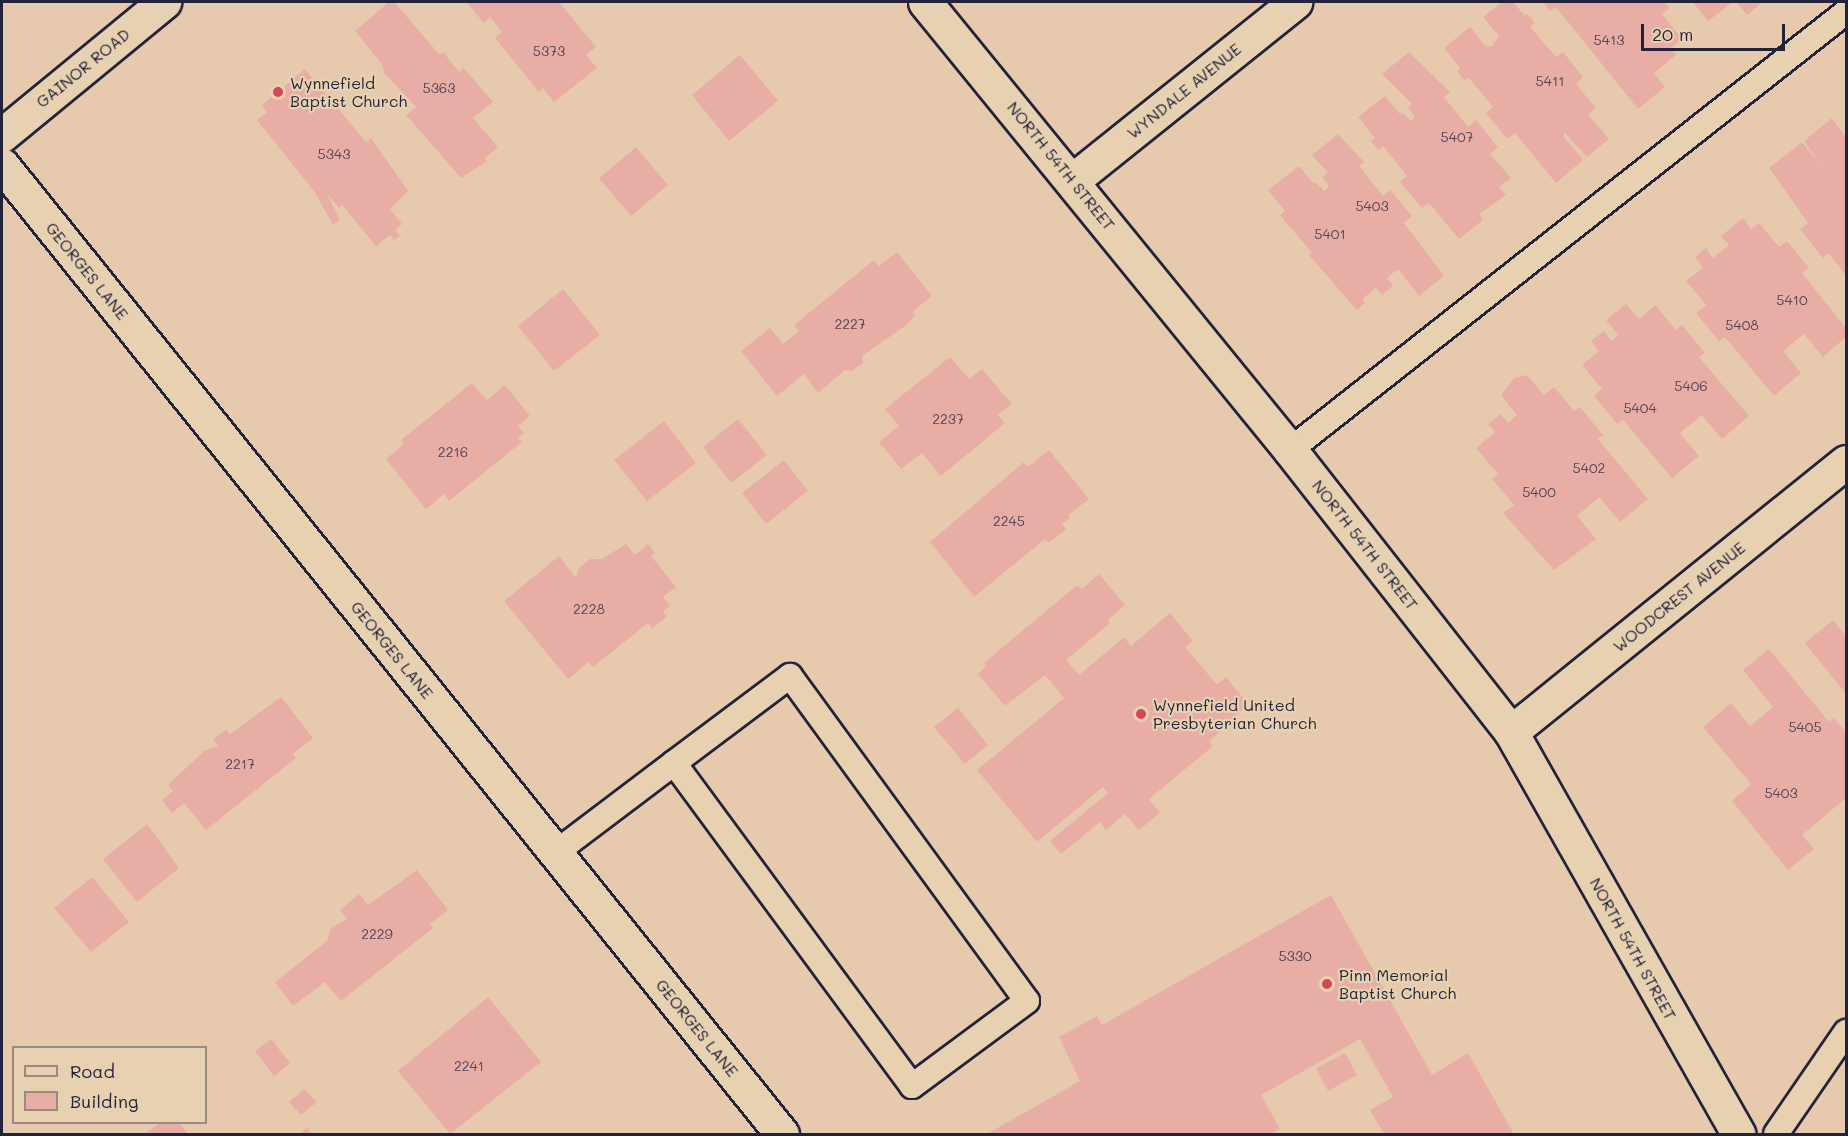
<!DOCTYPE html>
<html>
<head>
<meta charset="utf-8">
<style>
	body { margin:0 }
	#map { position:relative; width:1848px; height:1136px; overflow:hidden; background:#e7caae; font-family:Mali,sans-serif }
	div>[style] { position:absolute }
	.building>* { inset:0; background:#e8aea5 }
	.roads { filter:drop-shadow(2px 0 #22223b) drop-shadow(-2px 0 #22223b) drop-shadow(0 2px #22223b) drop-shadow(0 -2px #22223b) }
	.lane>* { height:24px; margin:-12px; padding:0 12px; transform-origin:12px; border-radius:12px; background:#e7d1b0 }
	.street>* { height:33px; margin:-16.5px; padding:0 16.5px; transform-origin:16.5px; border-radius:16.5px; background:#e7d1b0 }
	.secondary>* { height:33px; margin:-16.5px; padding:0 16.5px; transform-origin:16.5px; border-radius:16.5px; background:#e7d1b0 }
	.dots>* { width:16px; height:16px; translate:-50% -50%; box-sizing:border-box; border:3px solid #e7d1b0; border-radius:50% }
	span { translate:-50% -50%; white-space:nowrap; text-align:center; line-height:1.15; -webkit-text-stroke:4.5px #e7d1b0; paint-order:stroke }
	.number-label { font-size:14px; color:#544556 }
	.number-label span { -webkit-text-stroke-width:0 }
	.street-label { font-size:16px; color:#22223b }
	.poi-label { font-size:16px; color:#22223b }
	.left { translate:0 -50%; text-align:left }
	.frame { position:absolute; inset:0; border:3px solid #22223b; pointer-events:none }
	.legend { position:absolute; left:12px; top:1046px; width:195px; height:78px; box-sizing:border-box; background:#e7d1b0; border:2px solid #988b81; margin:0; padding:8px 10px; list-style:none; font-size:18px; color:#22223b }
	.legend li { display:flex; align-items:center; gap:12px; height:30px }
	.legend b { width:30px; border:2px solid #988b81 }
	.scale { position:absolute; left:1641px; top:24px; width:144px; height:27px; box-sizing:border-box; border:3px solid #22223b; border-top:0; padding-left:8px; font-size:18px; line-height:21px; white-space:nowrap; color:#22223b; -webkit-text-stroke:4px #e7d1b0; paint-order:stroke }
</style>
</head>
<body>
<div id="map">
	<div class="building">
		<i style="clip-path:polygon(389px 2px,394px 2px,440px 55px,443px 52px,459px 72px,464px 68px,493px 102px,473px 118px,498px 147px,484px 159px,487px 161px,461px 178px,406px 115px,416px 107px,385px 74px,382px 64px,355px 31px)"></i>
		<i style="clip-path:polygon(466px 2px,559px 2px,596px 47px,586px 55px,597px 68px,554px 102px,543px 88px,539px 92px,495px 38px,502px 32px,490px 17px,484px 23px)"></i>
		<i style="clip-path:polygon(1502px 2px,1513px 2px,1525px 16px,1528px 14px,1535px 23px,1530px 27px,1556px 57px,1563px 52px,1583px 77px,1576px 84px,1596px 108px,1588px 114px,1609px 139px,1587px 157px,1565px 133px,1563px 136px,1583px 160px,1556px 183px,1515px 133px,1507px 139px,1486px 113px,1493px 107px,1469px 78px,1465px 81px,1457px 71px,1460px 68px,1444px 48px,1470px 27px,1486px 47px,1492px 46px,1499px 36px,1483px 17px)"></i>
		<i style="clip-path:polygon(1543px 2px,1664px 2px,1670px 8px,1662px 14px,1682px 39px,1671px 48px,1676px 55px,1654px 73px,1665px 87px,1638px 109px,1556px 7px,1550px 11px)"></i>
		<i style="clip-path:polygon(1693px 2px,1733px 2px,1708px 21px)"></i>
		<i style="clip-path:polygon(1736px 2px,1763px 2px,1747px 15px)"></i>
		<i style="clip-path:polygon(1409px 52px,1450px 92px,1444px 97px,1468px 127px,1476px 120px,1498px 147px,1490px 154px,1511px 178px,1499px 187px,1506px 195px,1479px 214px,1483px 220px,1459px 239px,1429px 203px,1422px 208px,1400px 182px,1407px 176px,1383px 146px,1379px 150px,1371px 141px,1375px 138px,1358px 117px,1385px 96px,1400px 114px,1402px 112px,1411px 121px,1415px 117px,1408px 108px,1412px 104px,1382px 74px)"></i>
		<i style="clip-path:polygon(740px 55px,778px 101px,729px 141px,692px 95px)"></i>
		<i style="clip-path:polygon(305px 69px,366px 142px,371px 138px,408px 191px,390px 209px,402px 224px,395px 230px,400px 236px,394px 240px,390px 235px,376px 246px,342px 205px,339px 208px,327px 194px,340px 220px,333px 225px,314px 191px,257px 120px,267px 112px,262px 105px)"></i>
		<i style="clip-path:polygon(1832px 118px,1846px 137px,1846px 276px,1829px 253px,1823px 258px,1800px 229px,1808px 223px,1769px 168px,1802px 142px,1823px 168px,1804px 141px)"></i>
		<i style="clip-path:polygon(1338px 134px,1364px 162px,1359px 166px,1383px 196px,1390px 190px,1412px 216px,1404px 223px,1444px 276px,1419px 296px,1398px 269px,1387px 278px,1393px 286px,1382px 295px,1376px 288px,1362px 299px,1365px 303px,1357px 310px,1309px 255px,1312px 253px,1280px 215px,1285px 211px,1268px 190px,1299px 166px,1314px 184px,1316px 182px,1324px 191px,1327px 189px,1329px 186px,1322px 177px,1328px 173px,1312px 155px)"></i>
		<i style="clip-path:polygon(636px 147px,668px 185px,631px 216px,599px 178px)"></i>
		<i style="clip-path:polygon(1743px 218px,1751px 229px,1759px 223px,1779px 247px,1787px 241px,1809px 268px,1802px 273px,1846px 328px,1846px 337px,1823px 357px,1804px 334px,1783px 351px,1801px 373px,1774px 396px,1725px 337px,1719px 341px,1696px 313px,1706px 305px,1686px 281px,1703px 268px,1695px 257px,1706px 248px,1713px 258px,1729px 245px,1721px 236px)"></i>
		<i style="clip-path:polygon(897px 252px,932px 296px,912px 312px,915px 315px,905px 326px,862px 356px,863px 363px,852px 371px,845px 370px,818px 393px,804px 374px,777px 396px,741px 351px,770px 328px,783px 344px,799px 331px,794px 325px,874px 260px,879px 266px)"></i>
		<i style="clip-path:polygon(563px 289px,600px 335px,554px 371px,518px 326px)"></i>
		<i style="clip-path:polygon(1626px 304px,1639px 319px,1655px 305px,1676px 330px,1682px 325px,1705px 353px,1699px 357px,1749px 416px,1722px 439px,1702px 415px,1680px 433px,1699px 456px,1672px 478px,1623px 420px,1617px 424px,1594px 396px,1602px 389px,1582px 365px,1599px 351px,1591px 341px,1604px 331px,1611px 341px,1618px 335px,1606px 320px)"></i>
		<i style="clip-path:polygon(950px 357px,969px 379px,982px 369px,1012px 404px,998px 415px,1005px 423px,941px 476px,922px 453px,901px 469px,879px 442px,899px 426px,885px 409px)"></i>
		<i style="clip-path:polygon(1527px 375px,1544px 395px,1554px 387px,1574px 411px,1580px 407px,1603px 435px,1598px 439px,1648px 499px,1620px 522px,1599px 497px,1577px 516px,1596px 539px,1554px 570px,1503px 513px,1514px 505px,1492px 479px,1498px 474px,1476px 448px,1495px 432px,1488px 424px,1501px 414px,1508px 423px,1517px 415px,1501px 395px,1514px 378px)"></i>
		<i style="clip-path:polygon(472px 383px,487px 400px,505px 385px,530px 416px,518px 426px,524px 433px,518px 438px,522px 442px,449px 501px,444px 494px,426px 509px,386px 459px,404px 444px,401px 440px)"></i>
		<i style="clip-path:polygon(738px 419px,767px 455px,731px 483px,703px 447px)"></i>
		<i style="clip-path:polygon(664px 421px,696px 463px,647px 501px,614px 460px)"></i>
		<i style="clip-path:polygon(1049px 450px,1089px 499px,1068px 515px,1070px 518px,1062px 524px,1066px 529px,1049px 543px,1045px 539px,974px 597px,930px 542px,1024px 462px,1028px 467px)"></i>
		<i style="clip-path:polygon(784px 460px,808px 491px,766px 524px,742px 493px)"></i>
		<i style="clip-path:polygon(626px 544px,635px 555px,648px 544px,655px 553px,651px 556px,676px 587px,663px 597px,670px 606px,663px 612px,667px 616px,652px 629px,648px 623px,593px 667px,589px 662px,568px 679px,504px 601px,559px 556px,576px 578px,579px 568px,590px 559px,602px 559px)"></i>
		<i style="clip-path:polygon(1099px 574px,1125px 605px,1108px 620px,1110px 623px,1066px 660px,1079px 675px,1124px 637px,1131px 646px,1170px 613px,1193px 641px,1185px 647px,1217px 685px,1226px 677px,1248px 704px,1209px 742px,1213px 746px,1149px 799px,1160px 813px,1139px 830px,1125px 814px,1106px 830px,1100px 822px,1061px 854px,1050px 841px,1108px 793px,1103px 787px,1037px 842px,977px 770px,1064px 698px,1045px 675px,1005px 706px,978px 674px,986px 666px,984px 663px,1077px 585px,1082px 589px)"></i>
		<i style="clip-path:polygon(1833px 620px,1846px 636px,1846px 694px,1805px 643px)"></i>
		<i style="clip-path:polygon(1769px 649px,1829px 722px,1834px 718px,1846px 732px,1846px 798px,1802px 835px,1814px 849px,1788px 870px,1732px 801px,1751px 784px,1703px 727px,1731px 703px,1750px 726px,1773px 707px,1743px 670px)"></i>
		<i style="clip-path:polygon(281px 697px,313px 738px,293px 754px,296px 758px,206px 830px,184px 803px,172px 813px,162px 800px,173px 791px,168px 785px,204px 751px,218px 746px,213px 740px,226px 729px,230px 734px)"></i>
		<i style="clip-path:polygon(958px 708px,988px 745px,965px 764px,934px 727px)"></i>
		<i style="clip-path:polygon(147px 824px,179px 868px,137px 902px,103px 859px)"></i>
		<i style="clip-path:polygon(417px 870px,448px 910px,430px 924px,433px 928px,341px 1001px,325px 982px,293px 1006px,275px 982px,327px 941px,331px 928px,347px 919px,340px 910px,359px 894px,368px 905px)"></i>
		<i style="clip-path:polygon(92px 877px,129px 922px,91px 952px,54px 908px)"></i>
		<i style="clip-path:polygon(1331px 895px,1432px 1075px,1468px 1053px,1514px 1134px,1384px 1134px,1370px 1110px,1393px 1097px,1360px 1039px,1261px 1095px,1280px 1129px,1271px 1134px,987px 1134px,1080px 1081px,1059px 1037px,1097px 1016px,1102px 1025px)"></i>
		<i style="clip-path:polygon(488px 997px,541px 1062px,450px 1134px,398px 1071px)"></i>
		<i style="clip-path:polygon(271px 1039px,290px 1063px,274px 1076px,255px 1051px)"></i>
		<i style="clip-path:polygon(1345px 1053px,1357px 1075px,1328px 1091px,1316px 1068px)"></i>
		<i style="clip-path:polygon(304px 1089px,317px 1102px,301px 1115px,289px 1102px)"></i>
		<i style="clip-path:polygon(161px 1122px,179px 1122px,188px 1134px,145px 1134px)"></i>
		<i style="clip-path:polygon(307px 1128px,312px 1134px,300px 1134px)"></i>
	</div>
	<div class="roads">
		<div class="lane">
			<i style="left:1290px;top:450px;width:708px;rotate:-38.23deg"></i>
			<i style="left:555px;top:853px;width:149px;rotate:-37.1deg"></i>
			<i style="left:674px;top:763px;width:145px;rotate:-36.9deg"></i>
			<i style="left:790px;top:676px;width:402px;rotate:53.9deg"></i>
			<i style="left:1027px;top:1001px;width:143px;rotate:143.5deg"></i>
			<i style="left:912px;top:1086px;width:401px;rotate:-126.4deg"></i>
			<i style="left:1776px;top:1134px;width:124px;rotate:-55.5deg"></i>
		</div>
		<div class="street">
			<i style="left:2px;top:135px;width:210px;rotate:-39.4deg"></i>
			<i style="left:2px;top:165px;width:1244px;rotate:51.17deg"></i>
			<i style="left:1073px;top:180px;width:285px;rotate:-38.7deg"></i>
			<i style="left:1511px;top:732px;width:430px;rotate:-38.9deg"></i>
		</div>
		<div class="secondary">
			<i style="left:925px;top:2px;width:578px;rotate:50.83deg"></i>
			<i style="left:1290px;top:450px;width:358px;rotate:51.9deg"></i>
			<i style="left:1511px;top:732px;width:462px;rotate:60.5deg"></i>
		</div>
	</div>
	<div class="dots">
		<i style="left:278px;top:92px;background:#d1495b"></i>
		<i style="left:1141px;top:714px;background:#d1495b"></i>
		<i style="left:1327px;top:984px;background:#d1495b"></i>
	</div>
	<div class="number-label">
		<span style="left:1609px;top:40px">5413</span>
		<span style="left:549px;top:51px">5373</span>
		<span style="left:1550px;top:81px">5411</span>
		<span style="left:439px;top:88px">5363</span>
		<span style="left:1457px;top:137px">5407</span>
		<span style="left:334px;top:154px">5343</span>
		<span style="left:1372px;top:206px">5403</span>
		<span style="left:1330px;top:234px">5401</span>
		<span style="left:1792px;top:300px">5410</span>
		<span style="left:850px;top:324px">2227</span>
		<span style="left:1742px;top:325px">5408</span>
		<span style="left:1691px;top:386px">5406</span>
		<span style="left:1640px;top:408px">5404</span>
		<span style="left:948px;top:419px">2237</span>
		<span style="left:453px;top:452px">2216</span>
		<span style="left:1589px;top:468px">5402</span>
		<span style="left:1539px;top:492px">5400</span>
		<span style="left:1009px;top:521px">2245</span>
		<span style="left:589px;top:609px">2228</span>
		<span style="left:1805px;top:727px">5405</span>
		<span style="left:240px;top:764px">2217</span>
		<span style="left:1781px;top:793px">5403</span>
		<span style="left:377px;top:934px">2229</span>
		<span style="left:1295px;top:956px">5330</span>
		<span style="left:469px;top:1066px">2241</span>
	</div>
	<div class="street-label">
		<span style="left:83px;top:68px;rotate:-39deg">GAINOR ROAD</span>
		<span style="left:1184px;top:91px;rotate:-39deg">WYNDALE AVENUE</span>
		<span style="left:1061px;top:166px;rotate:51deg">NORTH 54TH STREET</span>
		<span style="left:87px;top:271px;rotate:51deg">GEORGES LANE</span>
		<span style="left:1365px;top:545px;rotate:52deg">NORTH 54TH STREET</span>
		<span style="left:1679px;top:597px;rotate:-39deg">WOODCREST AVENUE</span>
		<span style="left:392px;top:650px;rotate:51deg">GEORGES LANE</span>
		<span style="left:1633px;top:949px;rotate:61deg">NORTH 54TH STREET</span>
		<span style="left:697px;top:1028px;rotate:51deg">GEORGES LANE</span>
	</div>
	<div class="poi-label">
		<span class="left" style="left:290px;top:92px">Wynnefield<br>Baptist Church</span>
		<span class="left" style="left:1153px;top:714px">Wynnefield United<br>Presbyterian Church</span>
		<span class="left" style="left:1339px;top:984px">Pinn Memorial<br>Baptist Church</span>
	</div>
	<div class="frame"></div>
	<ul class="legend">
	<li><b style="height:8px;background:#e7d1b0"></b>Road</li>
	<li><b style="height:16px;background:#e8aea5"></b>Building</li>
	</ul>
	<div class="scale">20 m</div>
</div>
</body>
</html>
